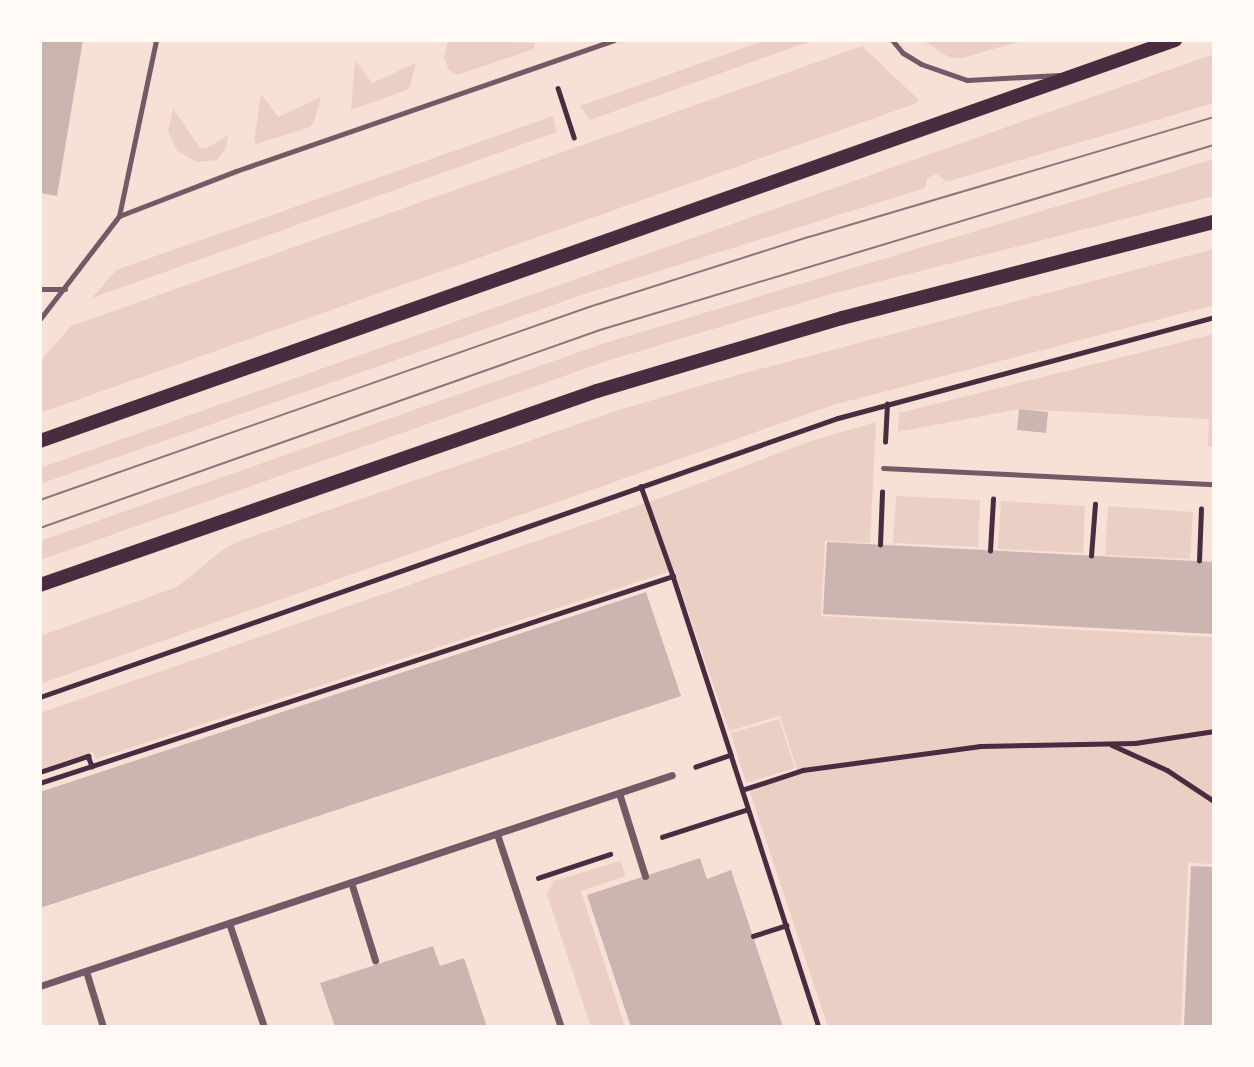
<!DOCTYPE html>
<html>
<head>
<meta charset="utf-8">
<style>
	body { margin:0 }
	#map { position:relative; width:1254px; height:1067px; overflow:hidden; background:#f7e1d7; font-family:"Noto Sans",sans-serif }
	div>[style] { position:absolute }
	.green>* { inset:0; background:#ebcfc5 }
	.building>* { inset:0; background:#ccb4b1 }
	.path>* { height:4.5px; margin:-2.25px; padding:0 2.25px; transform-origin:2.25px; border-radius:2.25px; background:#4a2c40 }
	.service>* { height:5px; margin:-2.5px; padding:0 2.5px; transform-origin:2.5px; border-radius:2.5px; background:#755966 }
	.minor>* { height:7px; margin:-3.5px; padding:0 3.5px; transform-origin:3.5px; border-radius:3.5px; background:#755966 }
	.secondary>* { height:14px; margin:-7px; padding:0 7px; transform-origin:7px; border-radius:7px; background:#4a2c40 }
	.tram>* { height:2px; margin:-1px; padding:0 1px; transform-origin:1px; border-radius:1px; background:#8f747c }
	span { translate:-50% -50%; white-space:nowrap; text-align:center; line-height:1.15; -webkit-text-stroke:5px #fffaf5; paint-order:stroke }
	.frame { position:absolute; inset:0; border:42px solid #fffaf5; pointer-events:none }
</style>
</head>
<body>
<div id="map">
	<div class="green">
		<i style="clip-path:polygon(448px 40px,534px 43px,534px 49px,457px 75px,449px 70px,444px 58px)"></i>
		<i style="clip-path:polygon(766px 40px,814px 40px,590px 120px,580px 106px)"></i>
		<i style="clip-path:polygon(922px 40px,1024px 40px,963px 58px,950px 58px)"></i>
		<i style="clip-path:polygon(862px 46px,919px 100px,917px 103px,40px 413px,40px 361px,71px 326px)"></i>
		<i style="clip-path:polygon(1214px 54px,1214px 103px,946px 182px,937px 174px,927px 178px,925px 188px,585px 294px,40px 484px,40px 468px)"></i>
		<i style="clip-path:polygon(355px 60px,372px 83px,416px 63px,409px 89px,351px 110px)"></i>
		<i style="clip-path:polygon(261px 94px,278px 117px,321px 97px,314px 122px,310px 127px,256px 144px,254px 140px)"></i>
		<i style="clip-path:polygon(173px 108px,200px 148px,207px 148px,228px 135px,226px 148px,217px 160px,197px 162px,177px 151px,168px 131px)"></i>
		<i style="clip-path:polygon(553px 116px,557px 132px,92px 298px,116px 270px)"></i>
		<i style="clip-path:polygon(1214px 159px,1214px 196px,827px 295px,610px 360px,40px 560px,40px 541px,605px 343px)"></i>
		<i style="clip-path:polygon(1214px 249px,1214px 305px,833px 405px,40px 684px,40px 636px,177px 587px,225px 548px,239px 541px,619px 410px,730px 377px)"></i>
		<i style="clip-path:polygon(1214px 334px,1214px 447px,1208px 447px,1209px 419px,1019px 409px,898px 432px,899px 413px)"></i>
		<i style="clip-path:polygon(876px 422px,870px 543px,825px 541px,821px 616px,1214px 637px,1214px 864px,1188px 863px,1181px 1027px,828px 1027px,748px 786px,797px 770px,780px 716px,729px 731px,674px 570px,96px 759px,93px 752px,40px 769px,40px 713px,669px 495px,808px 442px)"></i>
		<i style="clip-path:polygon(896px 496px,980px 500px,978px 547px,893px 543px)"></i>
		<i style="clip-path:polygon(1001px 501px,1085px 506px,1083px 553px,998px 549px)"></i>
		<i style="clip-path:polygon(1108px 506px,1193px 512px,1190px 559px,1105px 555px)"></i>
		<i style="clip-path:polygon(779px 719px,795px 768px,746px 783px,731px 733px)"></i>
		<i style="clip-path:polygon(620px 861px,626px 876px,581px 891px,625px 1027px,591px 1027px,547px 894px,554px 881px)"></i>
	</div>
	<div class="building">
		<i style="clip-path:polygon(40px 40px,83px 40px,57px 196px,40px 193px)"></i>
		<i style="clip-path:polygon(1019px 409px,1048px 412px,1046px 433px,1017px 430px)"></i>
		<i style="clip-path:polygon(827px 542px,1214px 562px,1214px 634px,823px 614px)"></i>
		<i style="clip-path:polygon(646px 592px,681px 696px,40px 908px,40px 792px)"></i>
		<i style="clip-path:polygon(700px 858px,707px 879px,731px 870px,783px 1027px,631px 1027px,587px 895px)"></i>
		<i style="clip-path:polygon(1191px 866px,1214px 867px,1214px 1027px,1184px 1027px)"></i>
		<i style="clip-path:polygon(433px 946px,440px 966px,464px 958px,487px 1027px,335px 1027px,320px 983px)"></i>
	</div>
	<div class="path">
		<i style="left:558px;top:88px;width:52px;rotate:71.9deg"></i>
		<i style="left:885px;top:442px;width:38px;rotate:-87deg"></i>
		<i style="left:641px;top:486px;width:96px;rotate:70.4deg"></i>
		<i style="left:880px;top:545px;width:53px;rotate:-87.8deg"></i>
		<i style="left:990px;top:551px;width:52px;rotate:-86.7deg"></i>
		<i style="left:1091px;top:556px;width:52px;rotate:-85.6deg"></i>
		<i style="left:1199px;top:561px;width:52px;rotate:-87.8deg"></i>
		<i style="left:40px;top:697px;width:845px;rotate:-19.27deg"></i>
		<i style="left:838px;top:418px;width:389px;rotate:-15deg"></i>
		<i style="left:1112px;top:745px;width:60px;rotate:24.4deg"></i>
		<i style="left:1167px;top:770px;width:56px;rotate:33.4deg"></i>
		<i style="left:731px;top:755px;width:286px;rotate:72.1deg"></i>
		<i style="left:40px;top:772px;width:51px;rotate:-18.4deg"></i>
		<i style="left:88px;top:756px;width:11px;rotate:68deg"></i>
		<i style="left:40px;top:783px;width:666px;rotate:-18.11deg"></i>
		<i style="left:673px;top:576px;width:188px;rotate:72deg"></i>
		<i style="left:731px;top:755px;width:37px;rotate:161deg"></i>
		<i style="left:742px;top:790px;width:64px;rotate:-18.2deg"></i>
		<i style="left:803px;top:770px;width:179px;rotate:-7.7deg"></i>
		<i style="left:980px;top:746px;width:155px;rotate:-1.1deg"></i>
		<i style="left:1135px;top:743px;width:80px;rotate:-8.6deg"></i>
		<i style="left:662px;top:837px;width:90px;rotate:-18deg"></i>
		<i style="left:538px;top:878px;width:76px;rotate:-18.4deg"></i>
		<i style="left:753px;top:936px;width:35px;rotate:-18deg"></i>
	</div>
	<div class="service">
		<i style="left:892px;top:40px;width:17px;rotate:50deg"></i>
		<i style="left:903px;top:53px;width:21px;rotate:31deg"></i>
		<i style="left:921px;top:64px;width:49px;rotate:19.2deg"></i>
		<i style="left:967px;top:80px;width:93px;rotate:-3.1deg"></i>
		<i style="left:119px;top:216px;width:125px;rotate:-21deg"></i>
		<i style="left:236px;top:171px;width:400px;rotate:-19.1deg"></i>
		<i style="left:40px;top:289px;width:25px"></i>
		<i style="left:40px;top:319px;width:130px;rotate:-52.5deg"></i>
		<i style="left:119px;top:216px;width:180px;rotate:-78.1deg"></i>
		<i style="left:883px;top:468px;width:331px;rotate:2.8deg"></i>
	</div>
	<div class="minor">
		<i style="left:619px;top:793px;width:87px;rotate:72.6deg"></i>
		<i style="left:497px;top:834px;width:203px;rotate:71.7deg"></i>
		<i style="left:351px;top:882px;width:82px;rotate:72.9deg"></i>
		<i style="left:229px;top:923px;width:110px;rotate:71.4deg"></i>
		<i style="left:86px;top:971px;width:59px;rotate:73.1deg"></i>
		<i style="left:40px;top:986px;width:666px;rotate:-18.46deg"></i>
	</div>
	<div class="secondary">
		<i style="left:40px;top:441px;width:1204px;rotate:-19.46deg"></i>
		<i style="left:40px;top:585px;width:590px;rotate:-19.2deg"></i>
		<i style="left:597px;top:391px;width:256px;rotate:-16.6deg"></i>
		<i style="left:842px;top:318px;width:384px;rotate:-14.5deg"></i>
	</div>
	<div class="tram">
		<i style="left:40px;top:500px;width:582px;rotate:-19.37deg"></i>
		<i style="left:589px;top:307px;width:231px;rotate:-17.7deg"></i>
		<i style="left:809px;top:237px;width:422px;rotate:-16.5deg"></i>
		<i style="left:40px;top:528px;width:594px;rotate:-19.47deg"></i>
		<i style="left:600px;top:330px;width:641px;rotate:-16.77deg"></i>
	</div>
	<div class="frame"></div>
</div>
</body>
</html>
